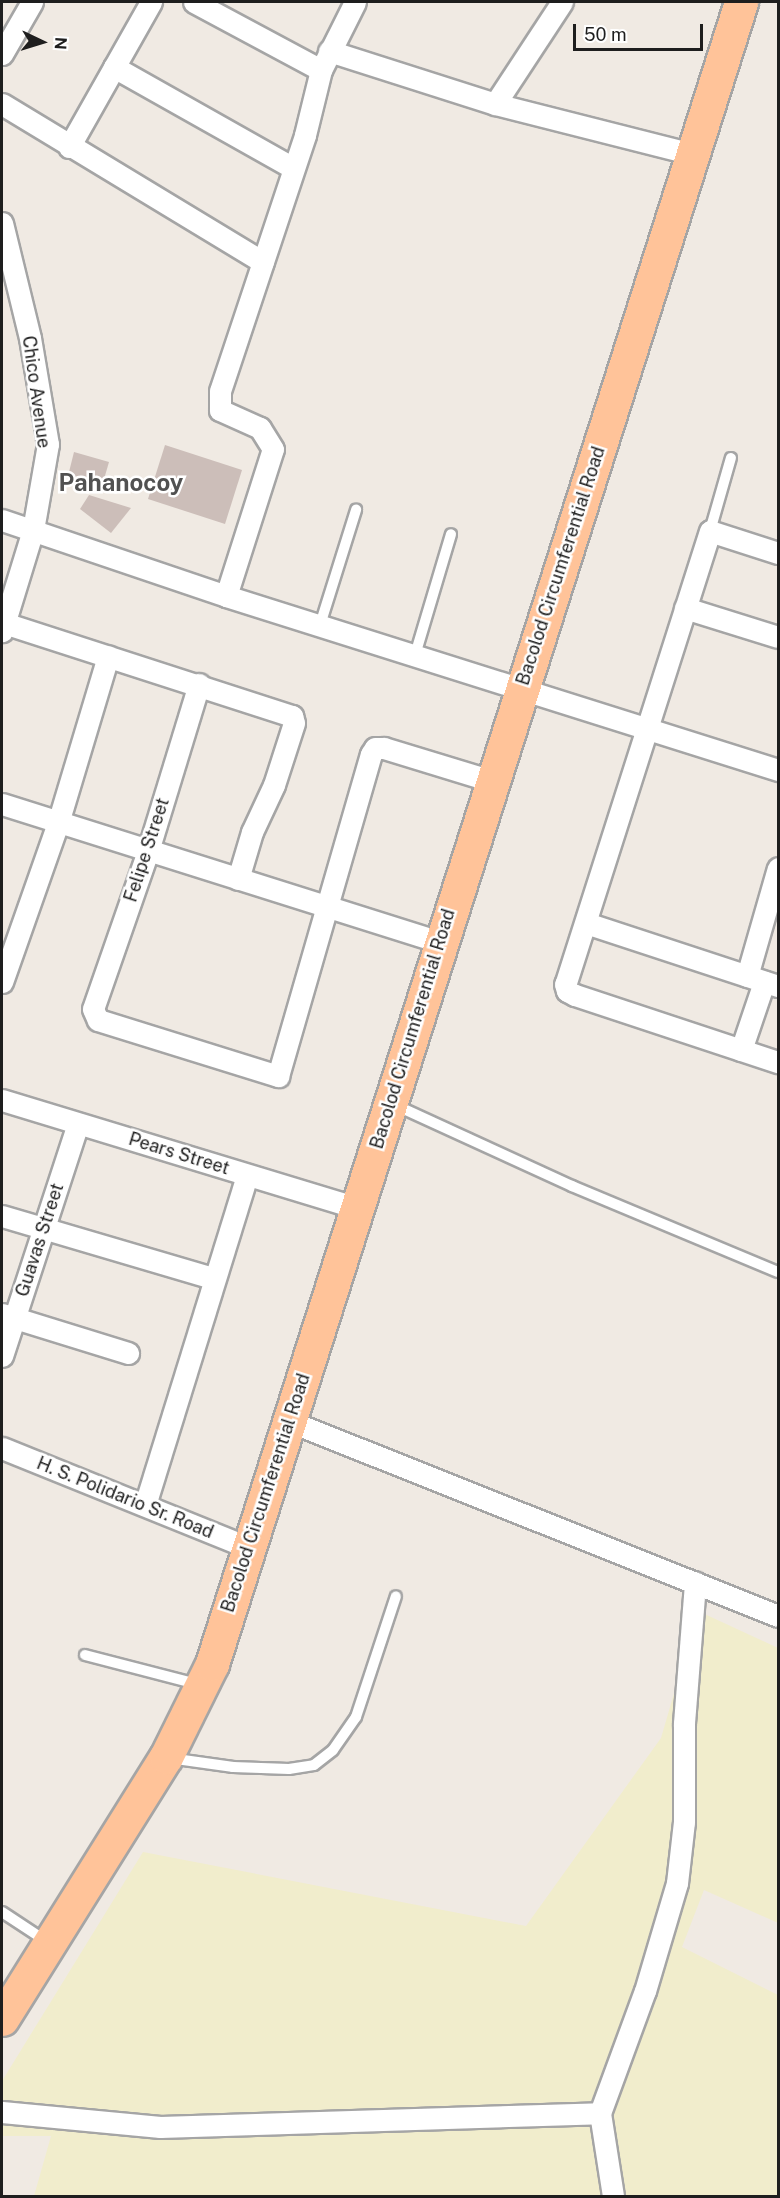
<!DOCTYPE html>
<html>
<head>
<meta charset="utf-8">
<style>
	body { margin:0 }
	#map { position:relative; width:780px; height:2198px; overflow:hidden; background:#f0eae3; font-family:"Public Sans",sans-serif }
	div>[style] { position:absolute }
	.farmland>* { inset:0; background:#f1edcc }
	.building>* { inset:0; background:#ccbeb9 }
	.roads { filter:drop-shadow(2px 0 #a5a5a5) drop-shadow(-2px 0 #a5a5a5) drop-shadow(0 2px #a5a5a5) drop-shadow(0 -2px #a5a5a5) }
	.lane>* { height:10px; margin:-5px; padding:0 5px; transform-origin:5px; border-radius:5px; background:#fff }
	.street>* { height:21px; margin:-10.5px; padding:0 10.5px; transform-origin:10.5px; border-radius:10.5px; background:#fff }
	.primary>* { height:33px; margin:-16.5px; padding:0 16.5px; transform-origin:16.5px; border-radius:16.5px; background:#ffc399 }
	span { translate:-50% -50%; white-space:nowrap; text-align:center; line-height:1.15; -webkit-text-stroke:5px #fff; paint-order:stroke }
	.street-label { font-size:18px; color:#1e1e1e }
	.district-label { font-size:24px; color:#515151; font-weight:700 }
	.frame { position:absolute; inset:0; border:3px solid #1e1e1e; pointer-events:none }
	.north { position:absolute; left:12px; top:12px; width:60px; height:60px; -webkit-text-stroke:4px #fff; paint-order:stroke; rotate:94deg; font-size:16px; font-weight:700; line-height:24px; text-align:center; color:#1e1e1e }
	.north::after { content:''; display:block; margin:auto; width:21px; height:27px; background:#1e1e1e; clip-path:polygon(50% 0,100% 100%,50% 72%,0 100%) }
	.scale { position:absolute; left:573px; top:24px; width:130px; height:27px; box-sizing:border-box; border:3px solid #1e1e1e; border-top:0; padding-left:8px; font-size:18px; line-height:21px; white-space:nowrap; color:#1e1e1e; -webkit-text-stroke:4px #fff; paint-order:stroke }
</style>
</head>
<body>
<div id="map">
	<div class="farmland">
		<i style="clip-path:polygon(698px 1611px,778px 1648px,778px 1923px,704px 1890px,682px 1947px,778px 1995px,778px 2196px,34px 2196px,51px 2136px,2px 2136px,2px 2081px,143px 1852px,526px 1926px,661px 1738px)"></i>
	</div>
	<div class="building">
		<i style="clip-path:polygon(165px 445px,242px 470px,225px 524px,148px 499px)"></i>
		<i style="clip-path:polygon(74px 452px,109px 462px,102px 486px,68px 476px)"></i>
		<i style="clip-path:polygon(89px 495px,131px 508px,111px 533px,80px 509px)"></i>
	</div>
	<div class="roads">
		<div class="lane">
			<i style="left:710px;top:531px;width:76px;rotate:-74deg"></i>
			<i style="left:320px;top:625px;width:121px;rotate:-72.6deg"></i>
			<i style="left:415px;top:655px;width:126px;rotate:-73.4deg"></i>
			<i style="left:395px;top:1105px;width:195px;rotate:24.6deg"></i>
			<i style="left:572px;top:1186px;width:223px;rotate:22.7deg"></i>
			<i style="left:85px;top:1655px;width:116px;rotate:14.5deg"></i>
			<i style="left:169px;top:1758px;width:65px;rotate:8deg"></i>
			<i style="left:233px;top:1767px;width:56px;rotate:2deg"></i>
			<i style="left:289px;top:1769px;width:25px;rotate:-9deg"></i>
			<i style="left:314px;top:1765px;width:24px;rotate:-38deg"></i>
			<i style="left:333px;top:1750px;width:40px;rotate:-55.1deg"></i>
			<i style="left:356px;top:1717px;width:127px;rotate:-71.7deg"></i>
			<i style="left:2px;top:1912px;width:53px;rotate:33.4deg"></i>
		</div>
		<div class="street">
			<i style="left:194px;top:2px;width:144px;rotate:28.2deg"></i>
			<i style="left:329px;top:51px;width:174px;rotate:17.7deg"></i>
			<i style="left:495px;top:104px;width:204px;rotate:14.2deg"></i>
			<i style="left:2px;top:54px;width:60px;rotate:-60deg"></i>
			<i style="left:114px;top:67px;width:206px;rotate:29.4deg"></i>
			<i style="left:2px;top:104px;width:305px;rotate:31.2deg"></i>
			<i style="left:495px;top:104px;width:122px;rotate:-56.7deg"></i>
			<i style="left:69px;top:147px;width:167px;rotate:-60.5deg"></i>
			<i style="left:2px;top:223px;width:118px;rotate:76.3deg"></i>
			<i style="left:30px;top:338px;width:108px;rotate:80.4deg"></i>
			<i style="left:48px;top:444px;width:87px;rotate:99.9deg"></i>
			<i style="left:33px;top:530px;width:106px;rotate:107.1deg"></i>
			<i style="left:2px;top:520px;width:237px;rotate:18.7deg"></i>
			<i style="left:226px;top:596px;width:579px;rotate:17.5deg"></i>
			<i style="left:778px;top:553px;width:71px;rotate:-162.1deg"></i>
			<i style="left:710px;top:531px;width:476px;rotate:107.7deg"></i>
			<i style="left:565px;top:984px;width:7px;rotate:74deg"></i>
			<i style="left:567px;top:991px;width:9px;rotate:27deg"></i>
			<i style="left:575px;top:995px;width:214px;rotate:18.3deg"></i>
			<i style="left:226px;top:596px;width:154px;rotate:-72.3deg"></i>
			<i style="left:273px;top:449px;width:25px;rotate:-122deg"></i>
			<i style="left:260px;top:428px;width:44px;rotate:-155.8deg"></i>
			<i style="left:220px;top:410px;width:19px;rotate:-90deg"></i>
			<i style="left:220px;top:391px;width:270px;rotate:-71.6deg"></i>
			<i style="left:305px;top:135px;width:67px;rotate:-76.2deg"></i>
			<i style="left:321px;top:70px;width:76px;rotate:-63.4deg"></i>
			<i style="left:685px;top:608px;width:97px;rotate:17.3deg"></i>
			<i style="left:4px;top:623px;width:303px;rotate:17.9deg"></i>
			<i style="left:292px;top:716px;width:7px;rotate:74deg"></i>
			<i style="left:294px;top:723px;width:65px;rotate:107.9deg"></i>
			<i style="left:274px;top:785px;width:52px;rotate:115.1deg"></i>
			<i style="left:252px;top:832px;width:49px;rotate:106.6deg"></i>
			<i style="left:199px;top:684px;width:175px;rotate:107deg"></i>
			<i style="left:148px;top:851px;width:167px;rotate:109.2deg"></i>
			<i style="left:93px;top:1009px;width:12px;rotate:66deg"></i>
			<i style="left:98px;top:1020px;width:189px;rotate:17.3deg"></i>
			<i style="left:278px;top:1076px;width:335px;rotate:-73.9deg"></i>
			<i style="left:371px;top:754px;width:7px;rotate:-56deg"></i>
			<i style="left:375px;top:748px;width:9px"></i>
			<i style="left:384px;top:748px;width:113px;rotate:17deg"></i>
			<i style="left:2px;top:804px;width:459px;rotate:17.5deg"></i>
			<i style="left:586px;top:923px;width:202px;rotate:18.2deg"></i>
			<i style="left:747px;top:976px;width:112px;rotate:-74deg"></i>
			<i style="left:2px;top:982px;width:169px;rotate:-70.6deg"></i>
			<i style="left:58px;top:823px;width:174px;rotate:-73.3deg"></i>
			<i style="left:741px;top:1050px;width:72px;rotate:-71.3deg"></i>
			<i style="left:2px;top:1100px;width:371px;rotate:16.9deg"></i>
			<i style="left:2px;top:1216px;width:219px;rotate:16.4deg"></i>
			<i style="left:2px;top:1314px;width:132px;rotate:17.2deg"></i>
			<i style="left:2px;top:1356px;width:244px;rotate:-71.9deg"></i>
			<i style="left:289px;top:1421px;width:526px;rotate:21.74deg"></i>
			<i style="left:2px;top:1448px;width:266px;rotate:22deg"></i>
			<i style="left:145px;top:1505px;width:345px;rotate:-72.8deg"></i>
			<i style="left:2px;top:2112px;width:159px;rotate:5.4deg"></i>
			<i style="left:160px;top:2127px;width:440px;rotate:-1.8deg"></i>
			<i style="left:600px;top:2113px;width:130px;rotate:-69.8deg"></i>
			<i style="left:645px;top:1991px;width:113px;rotate:-73.5deg"></i>
			<i style="left:677px;top:1883px;width:61px;rotate:-83.5deg"></i>
			<i style="left:684px;top:1822px;width:99px;rotate:-90deg"></i>
			<i style="left:684px;top:1723px;width:141px;rotate:-85.5deg"></i>
			<i style="left:600px;top:2113px;width:84px;rotate:81.1deg"></i>
		</div>
		<div class="primary">
			<i style="left:2px;top:2019px;width:309px;rotate:-58deg"></i>
			<i style="left:166px;top:1757px;width:104px;rotate:-63.7deg"></i>
			<i style="left:212px;top:1664px;width:1744px;rotate:-72.34deg"></i>
		</div>
	</div>
	<div class="street-label">
		<span style="left:36px;top:392px;rotate:82deg">Chico Avenue</span>
		<span style="left:561px;top:566px;rotate:-72deg">Bacolod Circumferential Road</span>
		<span style="left:147px;top:850px;rotate:-72deg">Felipe Street</span>
		<span style="left:413px;top:1029px;rotate:-73deg">Bacolod Circumferential Road</span>
		<span style="left:179px;top:1154px;rotate:17deg">Pears Street</span>
		<span style="left:40px;top:1240px;rotate:-72deg">Guavas Street</span>
		<span style="left:266px;top:1493px;rotate:-72deg">Bacolod Circumferential Road</span>
		<span style="left:125px;top:1498px;rotate:22deg">H. S. Polidario Sr. Road</span>
	</div>
	<div class="district-label">
		<span style="left:121px;top:483px">Pahanocoy</span>
	</div>
	<div class="frame"></div>
	<div class="north">N</div>
	<div class="scale">50 m</div>
</div>
</body>
</html>
